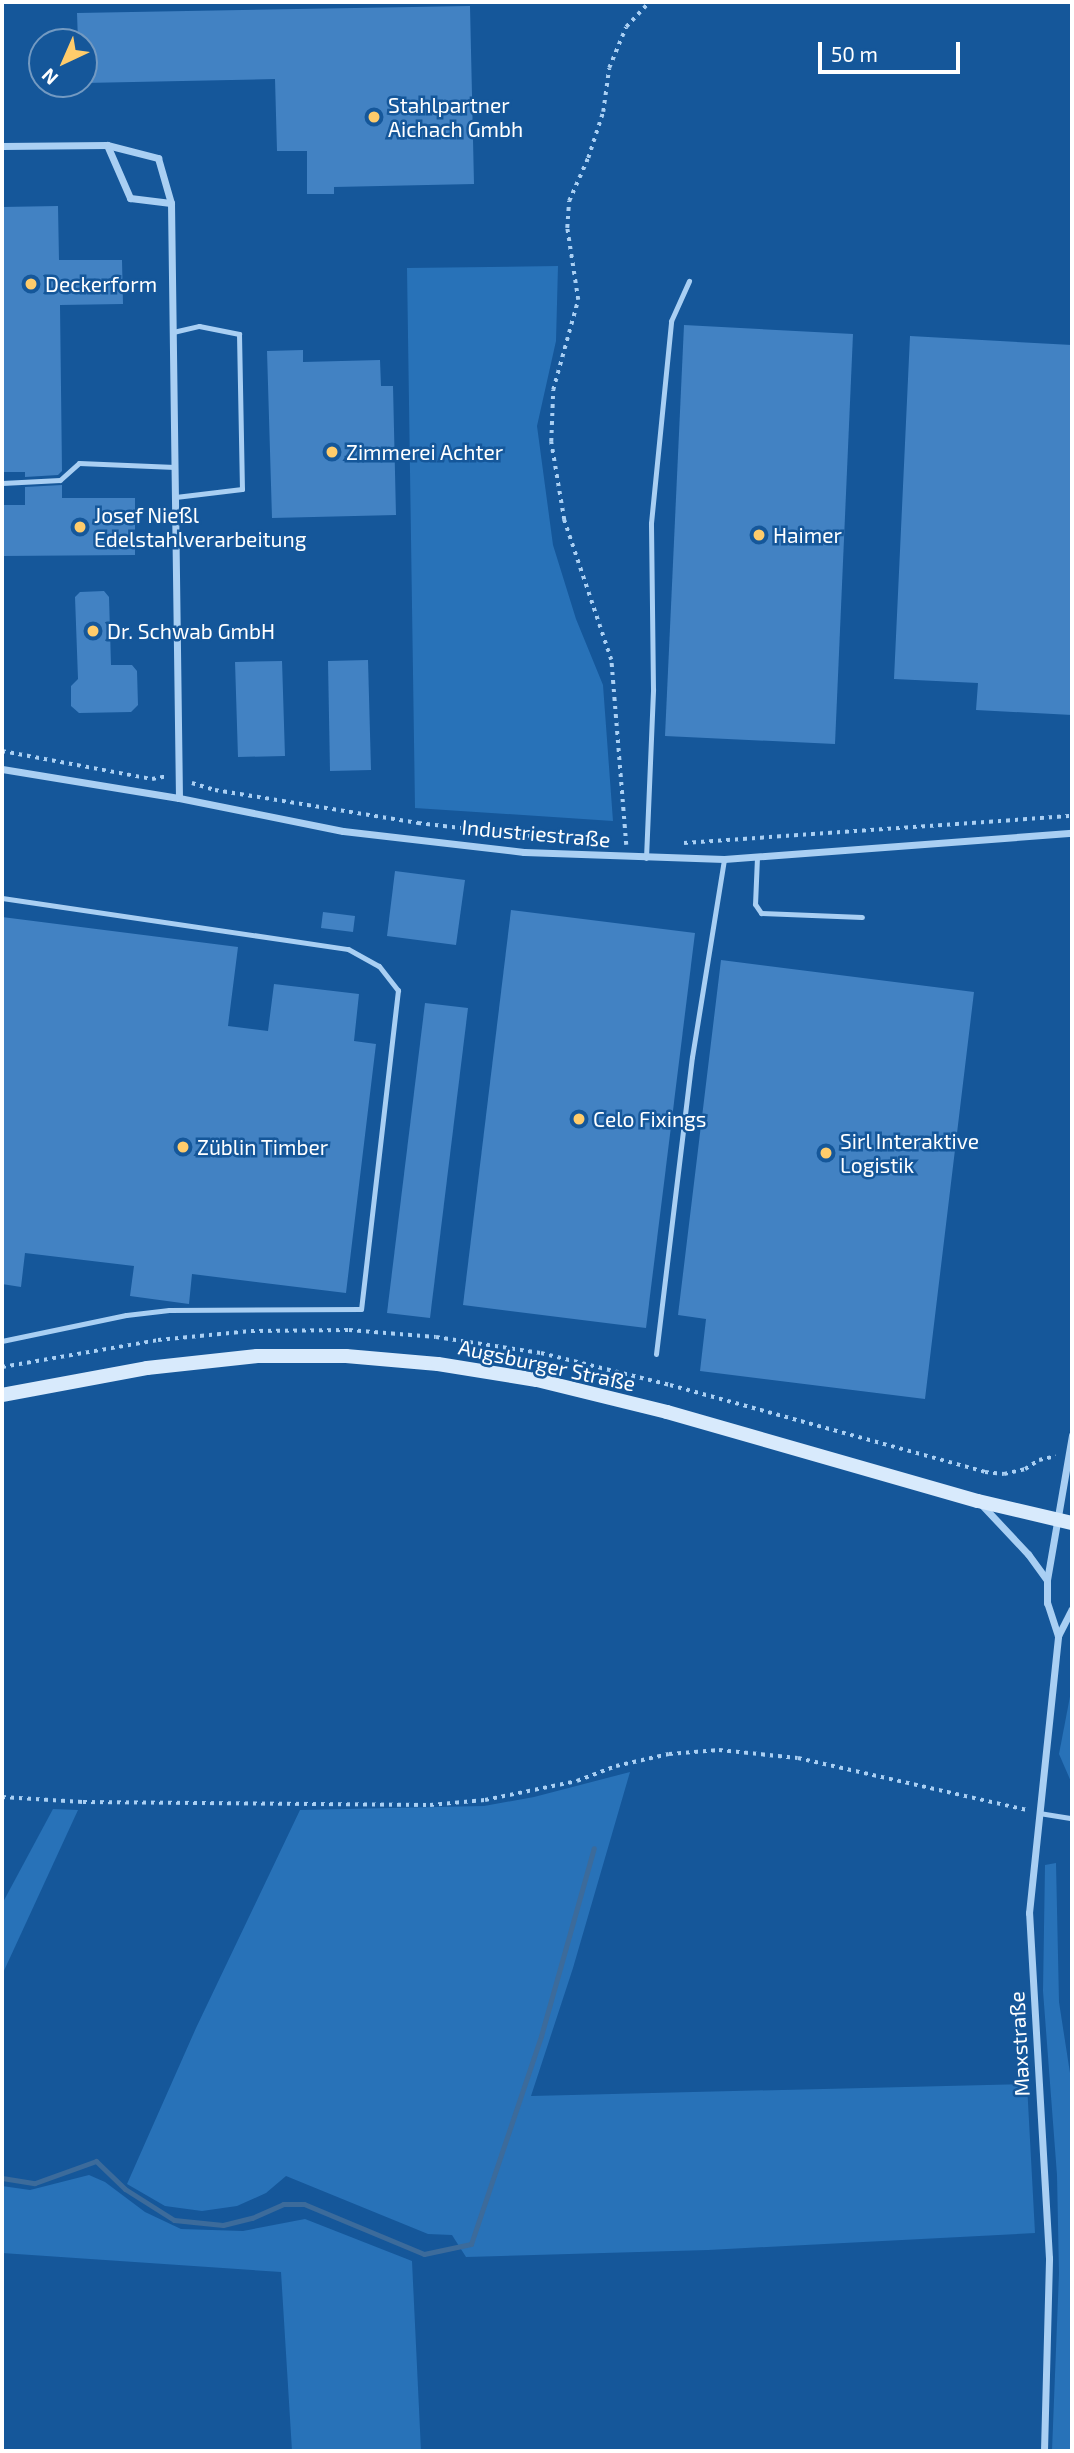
<!DOCTYPE html>
<html>
<head>
<meta charset="utf-8">
<style>
	body { margin:0 }
	#map { position:relative; width:1074px; height:2453px; overflow:hidden; background:#15579a; font-family:"Exo 2",sans-serif }
	div>[style] { position:absolute }
	.green>* { inset:0; background:#2872b8 }
	.stream>* { height:5px; margin:-2.5px; padding:0 2.5px; transform-origin:2.5px; border-radius:2.5px; background:#3c6b9b }
	.building>* { inset:0; background:#4282c3 }
	.path>* { height:3.5px; margin-top:-1.75px; transform-origin:0; background:repeating-linear-gradient(90deg,#a9cff3 0 3.5px,transparent 0 8.5px) }
	.service>* { height:5px; margin:-2.5px; padding:0 2.5px; transform-origin:2.5px; border-radius:2.5px; background:#a9cff3 }
	.minor>* { height:7px; margin:-3.5px; padding:0 3.5px; transform-origin:3.5px; border-radius:3.5px; background:#a9cff3 }
	.secondary>* { height:14px; margin:-7px; padding:0 7px; transform-origin:7px; border-radius:7px; background:#d8eafc }
	.dots>* { width:19px; height:19px; translate:-50% -50%; box-sizing:border-box; border:4px solid #15579a; border-radius:50% }
	span { translate:-50% -50%; white-space:nowrap; text-align:center; line-height:1.15; -webkit-text-stroke:5px #15579a; paint-order:stroke }
	.poi-label { font-size:21px; color:#fff }
	.left { translate:0 -50%; text-align:left }
	.street-label { font-size:21px; color:#fff }
	.frame { position:absolute; inset:0; border:4px solid #fff; pointer-events:none }
	.north { position:absolute; left:28px; top:28px; width:70px; height:70px; box-sizing:border-box; background:#15579a; border:2px solid #739ac2; border-radius:50%; rotate:224deg; font-size:19px; font-weight:700; line-height:28px; text-align:center; color:#fff }
	.north::after { content:''; display:block; margin:auto; width:24px; height:32px; background:#ffcc6b; clip-path:polygon(50% 0,100% 100%,50% 72%,0 100%) }
	.scale { position:absolute; left:818px; top:42px; width:142px; height:32px; box-sizing:border-box; border:4px solid #fff; border-top:0; padding-left:9px; font-size:21px; line-height:24px; white-space:nowrap; color:#fff; -webkit-text-stroke:5px #15579a; paint-order:stroke }
</style>
</head>
<body>
<div id="map">
	<div class="green">
		<i style="clip-path:polygon(558px 266px,556px 341px,537px 426px,553px 545px,576px 619px,603px 685px,613px 821px,415px 808px,407px 268px)"></i>
		<i style="clip-path:polygon(1072px 1686px,1072px 1784px,1059px 1754px)"></i>
		<i style="clip-path:polygon(630px 1772px,573px 1968px,531px 2096px,1027px 2084px,1035px 2233px,708px 2250px,466px 2257px,452px 2235px,428px 2234px,286px 2176px,266px 2193px,237px 2206px,202px 2211px,165px 2206px,127px 2184px,196px 2028px,300px 1810px,484px 1806px,534px 1797px)"></i>
		<i style="clip-path:polygon(53px 1809px,78px 1810px,2px 1975px,2px 1904px)"></i>
		<i style="clip-path:polygon(1056px 1863px,1059px 2002px,1072px 2086px,1072px 2451px,1052px 2451px,1059px 2273px,1057px 2175px,1043px 1991px,1045px 1865px)"></i>
		<i style="clip-path:polygon(89px 2175px,105px 2182px,145px 2212px,181px 2229px,243px 2231px,305px 2219px,412px 2261px,421px 2451px,292px 2451px,281px 2272px,2px 2253px,2px 2186px,30px 2190px)"></i>
	</div>
	<div class="stream">
		<i style="left:2px;top:2178px;width:33px;rotate:9deg"></i>
		<i style="left:35px;top:2183px;width:65px;rotate:-19.8deg"></i>
		<i style="left:96px;top:2161px;width:40px;rotate:44deg"></i>
		<i style="left:125px;top:2189px;width:58px;rotate:32.3deg"></i>
		<i style="left:174px;top:2220px;width:49px;rotate:5.8deg"></i>
		<i style="left:223px;top:2225px;width:30px;rotate:-14deg"></i>
		<i style="left:252px;top:2218px;width:34px;rotate:-24deg"></i>
		<i style="left:283px;top:2204px;width:21px"></i>
		<i style="left:304px;top:2204px;width:130px;rotate:22.6deg"></i>
		<i style="left:424px;top:2254px;width:48px;rotate:-12deg"></i>
		<i style="left:471px;top:2244px;width:219px;rotate:-71.4deg"></i>
		<i style="left:541px;top:2036px;width:195px;rotate:-74.3deg"></i>
	</div>
	<div class="building">
		<i style="clip-path:polygon(470px 6px,474px 184px,334px 187px,334px 194px,307px 194px,307px 151px,277px 151px,275px 79px,84px 83px,84px 42px,78px 42px,77px 13px)"></i>
		<i style="clip-path:polygon(58px 206px,59px 260px,122px 260px,123px 304px,60px 305px,62px 471px,58px 475px,25px 477px,25px 472px,2px 472px,2px 207px)"></i>
		<i style="clip-path:polygon(684px 325px,853px 334px,835px 744px,665px 736px)"></i>
		<i style="clip-path:polygon(910px 336px,1072px 345px,1072px 715px,976px 710px,978px 683px,894px 679px)"></i>
		<i style="clip-path:polygon(303px 350px,303px 362px,380px 360px,381px 386px,393px 386px,396px 515px,272px 518px,267px 351px)"></i>
		<i style="clip-path:polygon(62px 485px,62px 498px,135px 498px,135px 555px,2px 556px,2px 505px,25px 505px,25px 487px)"></i>
		<i style="clip-path:polygon(104px 591px,109px 597px,111px 665px,132px 665px,137px 671px,138px 705px,131px 712px,79px 713px,71px 706px,71px 686px,78px 679px,75px 597px,80px 592px)"></i>
		<i style="clip-path:polygon(368px 660px,371px 770px,330px 771px,328px 661px)"></i>
		<i style="clip-path:polygon(282px 661px,285px 756px,238px 757px,235px 662px)"></i>
		<i style="clip-path:polygon(395px 871px,465px 880px,456px 945px,387px 936px)"></i>
		<i style="clip-path:polygon(511px 910px,695px 933px,646px 1328px,463px 1305px)"></i>
		<i style="clip-path:polygon(323px 912px,355px 916px,353px 932px,321px 928px)"></i>
		<i style="clip-path:polygon(2px 917px,238px 947px,228px 1026px,268px 1031px,274px 984px,359px 994px,354px 1041px,376px 1044px,346px 1293px,192px 1274px,189px 1304px,130px 1296px,134px 1266px,25px 1253px,21px 1287px,2px 1284px)"></i>
		<i style="clip-path:polygon(721px 960px,974px 992px,925px 1399px,700px 1371px,706px 1319px,678px 1315px)"></i>
		<i style="clip-path:polygon(425px 1003px,468px 1008px,430px 1318px,387px 1313px)"></i>
	</div>
	<div class="path">
		<i style="left:2px;top:751px;width:153px;rotate:10.6deg"></i>
		<i style="left:152px;top:779px;width:16px;rotate:-11deg"></i>
		<i style="left:192px;top:783px;width:24px;rotate:17deg"></i>
		<i style="left:215px;top:790px;width:206px;rotate:9.2deg"></i>
		<i style="left:418px;top:823px;width:130px;rotate:6.6deg"></i>
		<i style="left:684px;top:843px;width:389px;rotate:-4deg"></i>
		<i style="left:626px;top:845px;width:186px;rotate:-94.6deg"></i>
		<i style="left:611px;top:660px;width:148px;rotate:-108.6deg"></i>
		<i style="left:564px;top:520px;width:79px;rotate:-99.5deg"></i>
		<i style="left:551px;top:442px;width:52px;rotate:-87.8deg"></i>
		<i style="left:553px;top:390px;width:93px;rotate:-74.5deg"></i>
		<i style="left:578px;top:300px;width:73px;rotate:-98.7deg"></i>
		<i style="left:567px;top:228px;width:27px;rotate:-86deg"></i>
		<i style="left:569px;top:201px;width:47px;rotate:-66.2deg"></i>
		<i style="left:588px;top:158px;width:48px;rotate:-71.9deg"></i>
		<i style="left:603px;top:112px;width:44px;rotate:-82.2deg"></i>
		<i style="left:609px;top:68px;width:44px;rotate:-67.5deg"></i>
		<i style="left:626px;top:27px;width:34px;rotate:-47deg"></i>
		<i style="left:2px;top:1367px;width:158px;rotate:-9.8deg"></i>
		<i style="left:158px;top:1340px;width:93px;rotate:-5.5deg"></i>
		<i style="left:251px;top:1331px;width:98px;rotate:-0.6deg"></i>
		<i style="left:349px;top:1330px;width:87px;rotate:4.6deg"></i>
		<i style="left:436px;top:1337px;width:106px;rotate:8.7deg"></i>
		<i style="left:541px;top:1353px;width:133px;rotate:13.9deg"></i>
		<i style="left:670px;top:1385px;width:327px;rotate:15.4deg"></i>
		<i style="left:985px;top:1472px;width:19px;rotate:6deg"></i>
		<i style="left:1004px;top:1474px;width:22px;rotate:-13deg"></i>
		<i style="left:1025px;top:1469px;width:17px;rotate:-33deg"></i>
		<i style="left:1039px;top:1460px;width:17px;rotate:-13deg"></i>
		<i style="left:2px;top:1797px;width:81px;rotate:3.5deg"></i>
		<i style="left:83px;top:1802px;width:347px;rotate:0.5deg"></i>
		<i style="left:430px;top:1805px;width:55px;rotate:-5.2deg"></i>
		<i style="left:485px;top:1800px;width:94px;rotate:-11.7deg"></i>
		<i style="left:577px;top:1781px;width:42px;rotate:-21deg"></i>
		<i style="left:616px;top:1766px;width:54px;rotate:-12.8deg"></i>
		<i style="left:669px;top:1754px;width:50px;rotate:-4.6deg"></i>
		<i style="left:719px;top:1750px;width:79px;rotate:5.8deg"></i>
		<i style="left:798px;top:1758px;width:235px;rotate:12.8deg"></i>
	</div>
	<div class="service">
		<i style="left:173px;top:332px;width:27px;rotate:-13deg"></i>
		<i style="left:199px;top:326px;width:41px;rotate:11.3deg"></i>
		<i style="left:239px;top:334px;width:155px;rotate:88.9deg"></i>
		<i style="left:242px;top:489px;width:67px;rotate:173.2deg"></i>
		<i style="left:2px;top:483px;width:58px;rotate:-3deg"></i>
		<i style="left:60px;top:480px;width:25px;rotate:-42deg"></i>
		<i style="left:79px;top:463px;width:96px;rotate:2.4deg"></i>
		<i style="left:757px;top:857px;width:47px;rotate:92.4deg"></i>
		<i style="left:755px;top:904px;width:11px;rotate:56deg"></i>
		<i style="left:761px;top:913px;width:101px;rotate:2.3deg"></i>
		<i style="left:646px;top:858px;width:169px;rotate:-87.6deg"></i>
		<i style="left:653px;top:689px;width:166px;rotate:-90.7deg"></i>
		<i style="left:651px;top:523px;width:203px;rotate:-84.3deg"></i>
		<i style="left:671px;top:321px;width:44px;rotate:-65.8deg"></i>
		<i style="left:2px;top:898px;width:350px;rotate:8.4deg"></i>
		<i style="left:348px;top:949px;width:35px;rotate:29deg"></i>
		<i style="left:379px;top:966px;width:31px;rotate:52deg"></i>
		<i style="left:398px;top:990px;width:321px;rotate:96.6deg"></i>
		<i style="left:361px;top:1309px;width:192px;rotate:179.7deg"></i>
		<i style="left:169px;top:1310px;width:43px;rotate:173.4deg"></i>
		<i style="left:126px;top:1315px;width:127px;rotate:168.2deg"></i>
		<i style="left:656px;top:1354px;width:299px;rotate:-83.1deg"></i>
		<i style="left:692px;top:1057px;width:201px;rotate:-80.8deg"></i>
		<i style="left:1039px;top:1813px;width:33px;rotate:9deg"></i>
	</div>
	<div class="minor">
		<i style="left:107px;top:145px;width:58px;rotate:66.5deg"></i>
		<i style="left:130px;top:198px;width:41px;rotate:7deg"></i>
		<i style="left:2px;top:146px;width:105px;rotate:-0.5deg"></i>
		<i style="left:107px;top:145px;width:53px;rotate:14.3deg"></i>
		<i style="left:158px;top:158px;width:47px;rotate:73.9deg"></i>
		<i style="left:171px;top:203px;width:595px;rotate:89.23deg"></i>
		<i style="left:2px;top:769px;width:179px;rotate:9.3deg"></i>
		<i style="left:179px;top:798px;width:167px;rotate:11.4deg"></i>
		<i style="left:343px;top:831px;width:182px;rotate:6.6deg"></i>
		<i style="left:524px;top:852px;width:200px;rotate:2deg"></i>
		<i style="left:724px;top:859px;width:349px;rotate:-4.3deg"></i>
		<i style="left:981px;top:1504px;width:69px;rotate:46.8deg"></i>
		<i style="left:1028px;top:1554px;width:32px;rotate:54deg"></i>
		<i style="left:1058px;top:1636px;width:35px;rotate:-108deg"></i>
		<i style="left:1047px;top:1603px;width:23px;rotate:-90deg"></i>
		<i style="left:1047px;top:1580px;width:147px;rotate:-80.2deg"></i>
		<i style="left:1044px;top:2451px;width:193px;rotate:-88.5deg"></i>
		<i style="left:1049px;top:2258px;width:346px;rotate:-93.3deg"></i>
		<i style="left:1029px;top:1913px;width:279px;rotate:-84deg"></i>
		<i style="left:1058px;top:1636px;width:30px;rotate:-63deg"></i>
	</div>
	<div class="secondary">
		<i style="left:2px;top:1395px;width:147px;rotate:-10.5deg"></i>
		<i style="left:147px;top:1368px;width:111px;rotate:-6.2deg"></i>
		<i style="left:257px;top:1356px;width:89px"></i>
		<i style="left:346px;top:1356px;width:92px;rotate:5deg"></i>
		<i style="left:438px;top:1364px;width:100px;rotate:9.2deg"></i>
		<i style="left:537px;top:1380px;width:134px;rotate:13.8deg"></i>
		<i style="left:667px;top:1412px;width:323px;rotate:16deg"></i>
		<i style="left:978px;top:1501px;width:97px;rotate:13.2deg"></i>
	</div>
	<div class="dots">
		<i style="left:374px;top:117px;background:#ffcc6b"></i>
		<i style="left:31px;top:284px;background:#ffcc6b"></i>
		<i style="left:332px;top:452px;background:#ffcc6b"></i>
		<i style="left:80px;top:527px;background:#ffcc6b"></i>
		<i style="left:759px;top:535px;background:#ffcc6b"></i>
		<i style="left:93px;top:631px;background:#ffcc6b"></i>
		<i style="left:579px;top:1119px;background:#ffcc6b"></i>
		<i style="left:183px;top:1147px;background:#ffcc6b"></i>
		<i style="left:826px;top:1153px;background:#ffcc6b"></i>
	</div>
	<div class="poi-label">
		<span class="left" style="left:388px;top:117px">Stahlpartner<br>Aichach Gmbh</span>
		<span class="left" style="left:45px;top:284px">Deckerform</span>
		<span class="left" style="left:346px;top:452px">Zimmerei Achter</span>
		<span class="left" style="left:94px;top:527px">Josef Nießl<br>Edelstahlverarbeitung</span>
		<span class="left" style="left:773px;top:535px">Haimer</span>
		<span class="left" style="left:107px;top:631px">Dr. Schwab GmbH</span>
		<span class="left" style="left:593px;top:1119px">Celo Fixings</span>
		<span class="left" style="left:840px;top:1153px">Sirl Interaktive<br>Logistik</span>
		<span class="left" style="left:197px;top:1147px">Züblin Timber</span>
	</div>
	<div class="street-label">
		<span style="left:536px;top:833px;rotate:5deg">Industriestraße</span>
		<span style="left:547px;top:1365px;rotate:12deg">Augsburger Straße</span>
		<span style="left:1019px;top:2044px;rotate:-93deg">Maxstraße</span>
	</div>
	<div class="frame"></div>
	<div class="north">N</div>
	<div class="scale">50 m</div>
</div>
</body>
</html>
